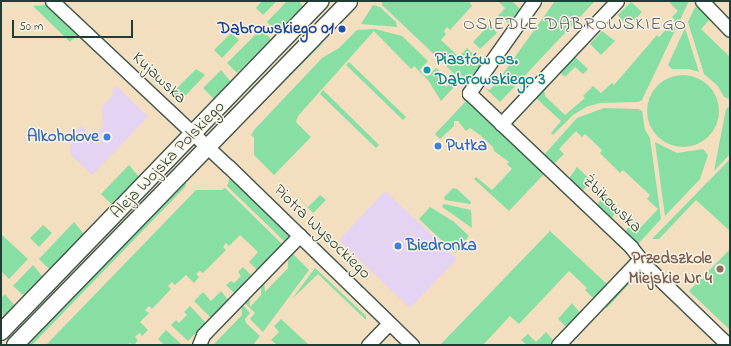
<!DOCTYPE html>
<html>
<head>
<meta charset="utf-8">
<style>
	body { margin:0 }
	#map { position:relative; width:731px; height:346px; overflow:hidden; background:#f3dec0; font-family:"Indie Flower",sans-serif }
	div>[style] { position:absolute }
	.built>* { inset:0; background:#e4d3f2 }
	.green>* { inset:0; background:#88dfa4 }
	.round { border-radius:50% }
	.roads { filter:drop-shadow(1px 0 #3f5549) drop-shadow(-1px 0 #3f5549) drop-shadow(0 1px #3f5549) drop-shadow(0 -1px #3f5549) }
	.minor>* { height:13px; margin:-6.5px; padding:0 6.5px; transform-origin:6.5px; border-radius:6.5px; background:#fff }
	.tertiary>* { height:16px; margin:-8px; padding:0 8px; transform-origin:8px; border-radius:8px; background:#fff }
	.dots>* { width:11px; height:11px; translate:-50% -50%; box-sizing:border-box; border:2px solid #fcf5e5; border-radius:50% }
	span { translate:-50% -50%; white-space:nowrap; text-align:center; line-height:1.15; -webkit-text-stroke:3px #fcf5e5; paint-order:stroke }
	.transit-label { font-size:17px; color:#164399; font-weight:700 }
	.right { translate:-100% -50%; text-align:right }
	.culture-label { font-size:17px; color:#0d838f; font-weight:700 }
	.left { translate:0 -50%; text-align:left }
	.street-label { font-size:17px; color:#1f3d34 }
	.shop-label { font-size:17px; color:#366cbe; font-weight:700 }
	.education-label { font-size:17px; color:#785e54; font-weight:700 }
	.neighbourhood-label { font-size:18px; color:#56606e; letter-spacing:1px }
	.frame { position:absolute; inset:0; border:2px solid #1f3d34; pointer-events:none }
	.scale { position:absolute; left:12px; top:20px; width:121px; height:18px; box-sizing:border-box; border:2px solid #1f3d34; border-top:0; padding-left:5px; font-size:12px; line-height:14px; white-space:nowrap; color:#1f3d34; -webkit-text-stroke:3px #fcf5e5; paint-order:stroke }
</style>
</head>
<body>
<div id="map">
	<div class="built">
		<i style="clip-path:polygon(117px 86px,148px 117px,92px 175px,71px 155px,70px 146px,74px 141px,70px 137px,81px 126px,88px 132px,97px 133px,103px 126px,102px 107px,113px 95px,113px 90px)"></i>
		<i style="clip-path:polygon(385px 191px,457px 259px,410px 308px,339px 240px)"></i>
	</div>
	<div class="green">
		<i style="clip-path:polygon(262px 1px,277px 1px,263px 15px,256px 8px)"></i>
		<i style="clip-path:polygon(287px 1px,299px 1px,303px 7px,277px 32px,267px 22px)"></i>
		<i style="clip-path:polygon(382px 1px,472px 1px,470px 3px,472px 6px,450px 30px,447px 27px,444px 31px,446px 34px,441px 40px,459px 57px,467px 48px,482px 64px,468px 80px,461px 80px,382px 5px)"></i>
		<i style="clip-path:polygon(498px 1px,512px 1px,521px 10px,508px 23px,504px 19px,500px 23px,496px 18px,505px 8px)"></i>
		<i style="clip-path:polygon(555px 1px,595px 1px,500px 102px,485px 88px,490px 90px,500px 78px)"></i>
		<i style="clip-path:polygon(668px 1px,689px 1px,642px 100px,638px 102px,600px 103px,586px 107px,573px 115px,553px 135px,551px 133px,561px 121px,536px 98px,536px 94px,546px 86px,547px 88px,544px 92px,546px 97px,565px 115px,585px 98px,583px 96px,593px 86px,601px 93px,612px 83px,614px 85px,657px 35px,659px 37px,675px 20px,672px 17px,678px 11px)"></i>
		<i style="clip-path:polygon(631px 2px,642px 12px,628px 27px,618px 15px)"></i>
		<i style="clip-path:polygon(45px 5px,77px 35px,70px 42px,33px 6px)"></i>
		<i style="clip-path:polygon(373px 5px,380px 7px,396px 22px,397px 27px,361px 24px)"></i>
		<i style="clip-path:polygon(695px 7px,700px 8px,711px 18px,701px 29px,730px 57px,730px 99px,724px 97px,718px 86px,704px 74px,688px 22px)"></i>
		<i style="clip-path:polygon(490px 24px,497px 33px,480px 49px,473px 42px)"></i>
		<i style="clip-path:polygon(262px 28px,271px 40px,237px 73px,227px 63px)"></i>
		<i style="clip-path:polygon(685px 28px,699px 72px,689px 69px,672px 69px,668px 65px)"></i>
		<i style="clip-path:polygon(375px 29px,402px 36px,428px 61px,420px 70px,427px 76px,436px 68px,440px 72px,437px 76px,446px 87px,451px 82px,455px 86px,441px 101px,428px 80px,414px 66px,411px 69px,374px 31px,298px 116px,296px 122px,311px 137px,274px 175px,254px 155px,254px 137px,251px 135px,255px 129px,322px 58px,339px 48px,357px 30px)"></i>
		<i style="clip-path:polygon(602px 31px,615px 41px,601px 55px,590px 44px)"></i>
		<i style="clip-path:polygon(231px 33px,239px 40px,222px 58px,214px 50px)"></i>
		<i style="clip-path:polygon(319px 42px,322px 44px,241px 125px,240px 124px)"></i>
		<i style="clip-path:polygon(572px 54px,588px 69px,583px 74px,575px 67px,565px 77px,557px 70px)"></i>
		<i style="clip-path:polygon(349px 62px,406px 117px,403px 120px,346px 65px)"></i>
		<i style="clip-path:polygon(196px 69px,205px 75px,186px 95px,169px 96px)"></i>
		<i style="clip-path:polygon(221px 70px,231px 82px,214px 99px,203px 88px)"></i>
		<i class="round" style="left:647px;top:75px;width:72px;height:72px"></i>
		<i style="clip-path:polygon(323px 90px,371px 137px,379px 145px,376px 148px,320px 94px)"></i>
		<i style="clip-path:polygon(468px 99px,545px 173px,509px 211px,474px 179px,476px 177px,492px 190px,512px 169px,507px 164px,509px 162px,494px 151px,493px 147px,480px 135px,470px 128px,466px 131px,458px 121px,454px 121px,454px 126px,440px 139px,435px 134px)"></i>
		<i style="clip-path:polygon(730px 106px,730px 154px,714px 171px,726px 109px)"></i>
		<i style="clip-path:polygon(604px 108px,638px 109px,642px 111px,645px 130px,650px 138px,661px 219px,639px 243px,634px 244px,625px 233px,626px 230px,634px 221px,641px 227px,658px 209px,647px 199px,650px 195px,623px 170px,620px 173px,600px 153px,602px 150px,585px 134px,582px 137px,576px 131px,559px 149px,564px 154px,554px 164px,543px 156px,577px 118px)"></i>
		<i style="clip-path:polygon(655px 142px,677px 153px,703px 149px,708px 155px,700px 179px,665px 216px)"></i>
		<i style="clip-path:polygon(730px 159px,730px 231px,696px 200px,659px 239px,652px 239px)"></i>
		<i style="clip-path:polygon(129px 165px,139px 177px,111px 204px,101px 194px)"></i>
		<i style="clip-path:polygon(577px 167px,592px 181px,581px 192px,568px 180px)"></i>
		<i style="clip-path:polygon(230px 178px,290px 237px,285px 242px,227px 186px)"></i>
		<i style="clip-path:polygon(185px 181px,186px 186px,32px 345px,28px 345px)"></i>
		<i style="clip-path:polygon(285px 183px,308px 207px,320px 195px,326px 200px,313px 213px)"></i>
		<i style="clip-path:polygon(225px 188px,282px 244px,257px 270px,249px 262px,258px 252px,240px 235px,229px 246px,226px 243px,223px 247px,226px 250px,203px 273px,200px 271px,196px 274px,199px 277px,194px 283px,186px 275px,175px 285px,172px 282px,168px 286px,171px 289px,152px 309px,149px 306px,145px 310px,149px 313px,140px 322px,148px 330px,142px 336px,139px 333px,135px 337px,138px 340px,134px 345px,130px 343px,127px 345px,46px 345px,196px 190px,222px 190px)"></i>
		<i style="clip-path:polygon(453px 188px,457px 189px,471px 202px,470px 204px,445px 200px,444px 197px)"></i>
		<i style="clip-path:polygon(604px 194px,619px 208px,610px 220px,596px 207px)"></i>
		<i style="clip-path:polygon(444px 204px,471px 210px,472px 228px,442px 207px)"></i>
		<i style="clip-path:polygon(430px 207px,453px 221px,469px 236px,455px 253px,419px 219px)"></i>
		<i style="clip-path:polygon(74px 222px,84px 234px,49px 269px,39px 259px)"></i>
		<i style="clip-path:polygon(43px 225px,52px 233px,39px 247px,30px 238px)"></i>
		<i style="clip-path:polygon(550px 231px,609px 286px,597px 297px,592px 297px,585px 290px,587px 288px,569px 271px,519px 324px,510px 316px,483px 345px,440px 345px)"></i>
		<i style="clip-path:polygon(1px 234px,28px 259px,9px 279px,1px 271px)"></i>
		<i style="clip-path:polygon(730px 249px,730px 330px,689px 291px)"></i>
		<i style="clip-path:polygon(291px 252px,309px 270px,263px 332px,250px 319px,255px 313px,242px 300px,249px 293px,250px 307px,261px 295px,261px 281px,264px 278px,265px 292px,288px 268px,288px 254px)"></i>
		<i style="clip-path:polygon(33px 265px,43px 277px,23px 295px,13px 286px)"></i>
		<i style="clip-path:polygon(243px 267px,251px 275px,234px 293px,226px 285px,231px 281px,234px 283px,241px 276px,238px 272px)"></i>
		<i style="clip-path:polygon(315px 268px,366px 316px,366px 320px,318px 274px,292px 299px)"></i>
		<i style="clip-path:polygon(633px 273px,636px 276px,607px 308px,603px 304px)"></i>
		<i style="clip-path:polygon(221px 291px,228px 300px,211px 318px,194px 301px,203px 292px,211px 301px)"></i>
		<i style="clip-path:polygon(5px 294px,15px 306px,3px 316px,1px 298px)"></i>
		<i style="clip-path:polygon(241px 303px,250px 313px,245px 319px,246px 323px,260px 336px,253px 345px,213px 345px,242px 315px)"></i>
		<i style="clip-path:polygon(572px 303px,581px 314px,571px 325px,565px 326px,558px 319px)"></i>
		<i style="clip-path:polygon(190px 306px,206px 323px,188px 341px,171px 325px,176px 320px,179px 323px,187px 315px,184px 312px)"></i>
		<i style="clip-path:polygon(281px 319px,309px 345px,277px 345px,271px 340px,279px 332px,274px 326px)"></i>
		<i style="clip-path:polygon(166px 330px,182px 345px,164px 345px,158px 339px)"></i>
		<i style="clip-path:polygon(546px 332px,553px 340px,552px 345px,527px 345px,521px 340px,528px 334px,536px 342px)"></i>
	</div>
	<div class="roads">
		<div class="minor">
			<i style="left:52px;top:1px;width:241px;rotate:43.2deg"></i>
			<i style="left:228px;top:166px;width:257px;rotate:44.2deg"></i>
			<i style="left:534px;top:1px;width:113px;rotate:125.2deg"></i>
			<i style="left:469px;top:93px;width:224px;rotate:43.5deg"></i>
			<i style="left:631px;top:247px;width:23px;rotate:52deg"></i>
			<i style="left:645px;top:265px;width:115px;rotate:43.9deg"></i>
			<i style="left:702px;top:1px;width:40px;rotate:46deg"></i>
			<i style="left:501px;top:124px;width:169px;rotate:-46.7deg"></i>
			<i style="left:199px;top:345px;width:11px;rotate:-68deg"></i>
			<i style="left:203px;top:335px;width:139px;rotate:-45.9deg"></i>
			<i style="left:368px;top:345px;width:30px;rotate:-46deg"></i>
			<i style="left:558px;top:345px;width:119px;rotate:-46.4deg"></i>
		</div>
		<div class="tertiary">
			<i style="left:1px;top:332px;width:460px;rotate:-46deg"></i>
			<i style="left:15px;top:345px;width:479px;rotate:-45.8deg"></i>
		</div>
	</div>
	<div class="dots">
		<i style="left:342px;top:29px;background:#1a4fb4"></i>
		<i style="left:427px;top:70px;background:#0f9aa8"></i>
		<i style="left:107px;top:137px;background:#3f7fe0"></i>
		<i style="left:438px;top:146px;background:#3f7fe0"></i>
		<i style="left:398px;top:246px;background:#3f7fe0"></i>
		<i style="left:720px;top:269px;background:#8d6e63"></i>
	</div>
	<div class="transit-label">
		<span class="right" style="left:334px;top:29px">Dąbrowskiego 01</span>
	</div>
	<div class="culture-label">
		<span class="left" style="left:435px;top:70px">Piastów Os.<br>Dąbrowskiego 3</span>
	</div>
	<div class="street-label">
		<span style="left:159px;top:78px;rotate:43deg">Kujawska</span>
		<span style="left:168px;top:160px;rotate:-46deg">Aleja Wojska Polskiego</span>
		<span style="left:612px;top:204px;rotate:44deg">Żbikowska</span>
		<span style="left:322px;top:232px;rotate:44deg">Piotra Wysockiego</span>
	</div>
	<div class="shop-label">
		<span class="right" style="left:99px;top:137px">Alkoholove</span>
		<span class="left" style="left:446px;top:146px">Putka</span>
		<span class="left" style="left:406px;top:246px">Biedronka</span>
	</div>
	<div class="education-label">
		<span class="right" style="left:712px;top:269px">Przedszkole<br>Miejskie Nr 4</span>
	</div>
	<div class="neighbourhood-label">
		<span style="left:575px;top:25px">OSIEDLE DĄBROWSKIEGO</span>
	</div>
	<div class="frame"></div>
	<div class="scale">50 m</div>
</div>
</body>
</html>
